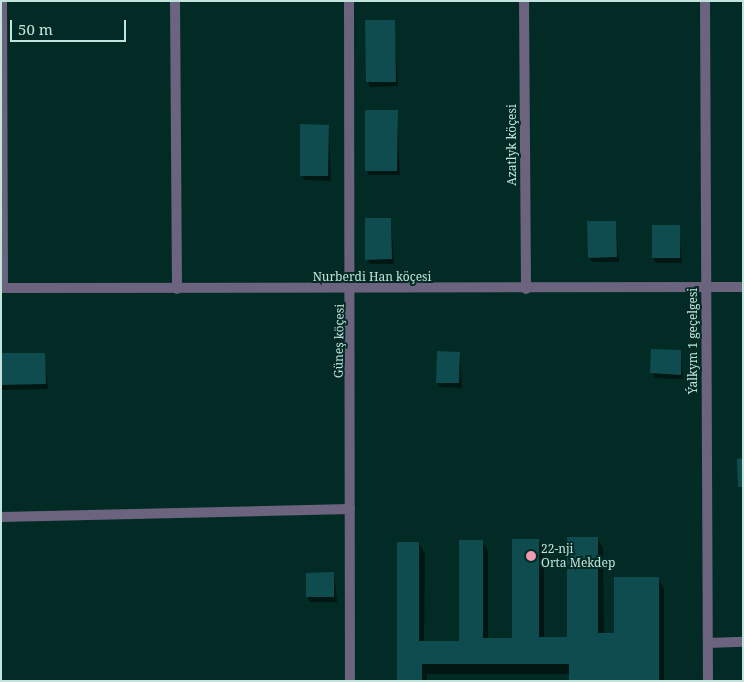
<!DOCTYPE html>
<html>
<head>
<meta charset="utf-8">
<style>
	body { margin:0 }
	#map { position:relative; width:744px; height:682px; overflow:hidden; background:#032b25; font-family:"Noto Serif",serif }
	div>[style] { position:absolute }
	.shadow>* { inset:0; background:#0007 }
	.building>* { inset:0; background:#0f4c4f }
	.minor>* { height:10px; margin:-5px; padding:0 5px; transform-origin:5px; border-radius:5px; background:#6c637e }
	.tertiary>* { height:10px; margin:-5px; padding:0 5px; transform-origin:5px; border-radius:5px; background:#6c637e }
	.dots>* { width:14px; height:14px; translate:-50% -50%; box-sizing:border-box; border:2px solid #032b25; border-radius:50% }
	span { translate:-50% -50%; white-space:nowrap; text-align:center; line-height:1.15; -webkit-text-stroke:4px #032b25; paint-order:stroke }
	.street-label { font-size:12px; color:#c2e4dc }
	.poi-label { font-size:12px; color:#c2e4dc }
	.left { translate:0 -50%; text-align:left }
	.frame { position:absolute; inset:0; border:2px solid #c2e4dc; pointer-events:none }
	.scale { position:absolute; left:10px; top:20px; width:116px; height:22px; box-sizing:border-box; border:2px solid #c2e4dc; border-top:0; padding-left:6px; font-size:15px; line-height:18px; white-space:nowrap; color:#c2e4dc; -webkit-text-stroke:4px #032b25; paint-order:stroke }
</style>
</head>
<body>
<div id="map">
	<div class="shadow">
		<i style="clip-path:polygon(394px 21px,398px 86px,370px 87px,368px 82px)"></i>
		<i style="clip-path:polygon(397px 112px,400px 175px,369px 175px,367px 170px)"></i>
		<i style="clip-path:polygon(329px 126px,331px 181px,304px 180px,301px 175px)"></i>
		<i style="clip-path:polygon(391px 219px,394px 264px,370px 264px,367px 259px)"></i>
		<i style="clip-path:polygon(616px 222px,619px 262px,592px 262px,589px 257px)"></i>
		<i style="clip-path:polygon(679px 226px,682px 263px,656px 263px,653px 258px)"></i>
		<i style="clip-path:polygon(652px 350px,681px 351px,683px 379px,654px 378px)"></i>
		<i style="clip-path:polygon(460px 353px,462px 388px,440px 387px,437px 382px)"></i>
		<i style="clip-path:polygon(44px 354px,48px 389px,1px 390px,1px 355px)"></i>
		<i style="clip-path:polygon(597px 538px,603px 548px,604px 635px,615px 635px,658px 579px,664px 589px,664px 681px,570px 681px,570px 674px,427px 674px,427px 681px,398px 681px,419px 543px,425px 554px,424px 642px,460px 642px,482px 541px,488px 551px,488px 639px,513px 639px,539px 541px,544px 551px,544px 638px,568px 638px)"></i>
		<i style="clip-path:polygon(334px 574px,337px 602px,310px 602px,307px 597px)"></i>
	</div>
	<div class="building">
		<i style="clip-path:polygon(365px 20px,395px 20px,396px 82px,366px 82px)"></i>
		<i style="clip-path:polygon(365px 110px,398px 110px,397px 171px,365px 171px)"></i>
		<i style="clip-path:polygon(300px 124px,329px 125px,328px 176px,300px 176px)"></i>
		<i style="clip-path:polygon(365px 218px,391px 218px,392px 259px,365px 260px)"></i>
		<i style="clip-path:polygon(587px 221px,616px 221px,617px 257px,588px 258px)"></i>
		<i style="clip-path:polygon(652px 225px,680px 225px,680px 258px,652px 258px)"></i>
		<i style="clip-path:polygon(651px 349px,681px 350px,681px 375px,650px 373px)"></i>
		<i style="clip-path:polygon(437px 351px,460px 352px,459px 383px,436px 383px)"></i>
		<i style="clip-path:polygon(1px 353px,45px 353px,46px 384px,1px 385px)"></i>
		<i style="clip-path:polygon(743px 458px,743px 487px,738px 487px,737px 459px)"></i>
		<i style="clip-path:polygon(567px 537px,598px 537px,598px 633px,614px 633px,614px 577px,659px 577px,659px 681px,569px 681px,569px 664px,422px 664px,422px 681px,397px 681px,397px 542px,419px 542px,419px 641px,459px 641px,459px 540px,483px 540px,483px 638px,512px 638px,512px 539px,539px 539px,539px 637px,567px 637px)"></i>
		<i style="clip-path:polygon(334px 572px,334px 597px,306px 597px,306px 573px)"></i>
	</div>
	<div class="minor">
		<i style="left:2px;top:1px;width:287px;rotate:89.8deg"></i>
		<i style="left:175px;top:1px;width:288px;rotate:89.6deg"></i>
		<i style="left:349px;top:1px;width:680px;rotate:89.92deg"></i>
		<i style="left:524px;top:1px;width:288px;rotate:89.6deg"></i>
		<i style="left:1px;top:288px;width:742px;rotate:-0.08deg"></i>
		<i style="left:1px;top:517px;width:349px;rotate:-1.3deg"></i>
		<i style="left:708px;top:643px;width:35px;rotate:-2deg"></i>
	</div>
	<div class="tertiary">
		<i style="left:705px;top:1px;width:680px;rotate:89.75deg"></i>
	</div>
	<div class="dots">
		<i style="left:531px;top:556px;background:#f09ab4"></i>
	</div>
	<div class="street-label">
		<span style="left:512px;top:145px;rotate:-90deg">Azatlyk köçesi</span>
		<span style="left:372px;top:277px">Nurberdi Han köçesi</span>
		<span style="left:339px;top:341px;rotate:-89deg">Güneş köçesi</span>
		<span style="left:693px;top:341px;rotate:-90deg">Ýalkym 1 geçelgesi</span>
	</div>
	<div class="poi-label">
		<span class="left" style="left:541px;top:556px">22-nji<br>Orta Mekdep</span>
	</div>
	<div class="frame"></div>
	<div class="scale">50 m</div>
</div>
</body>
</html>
